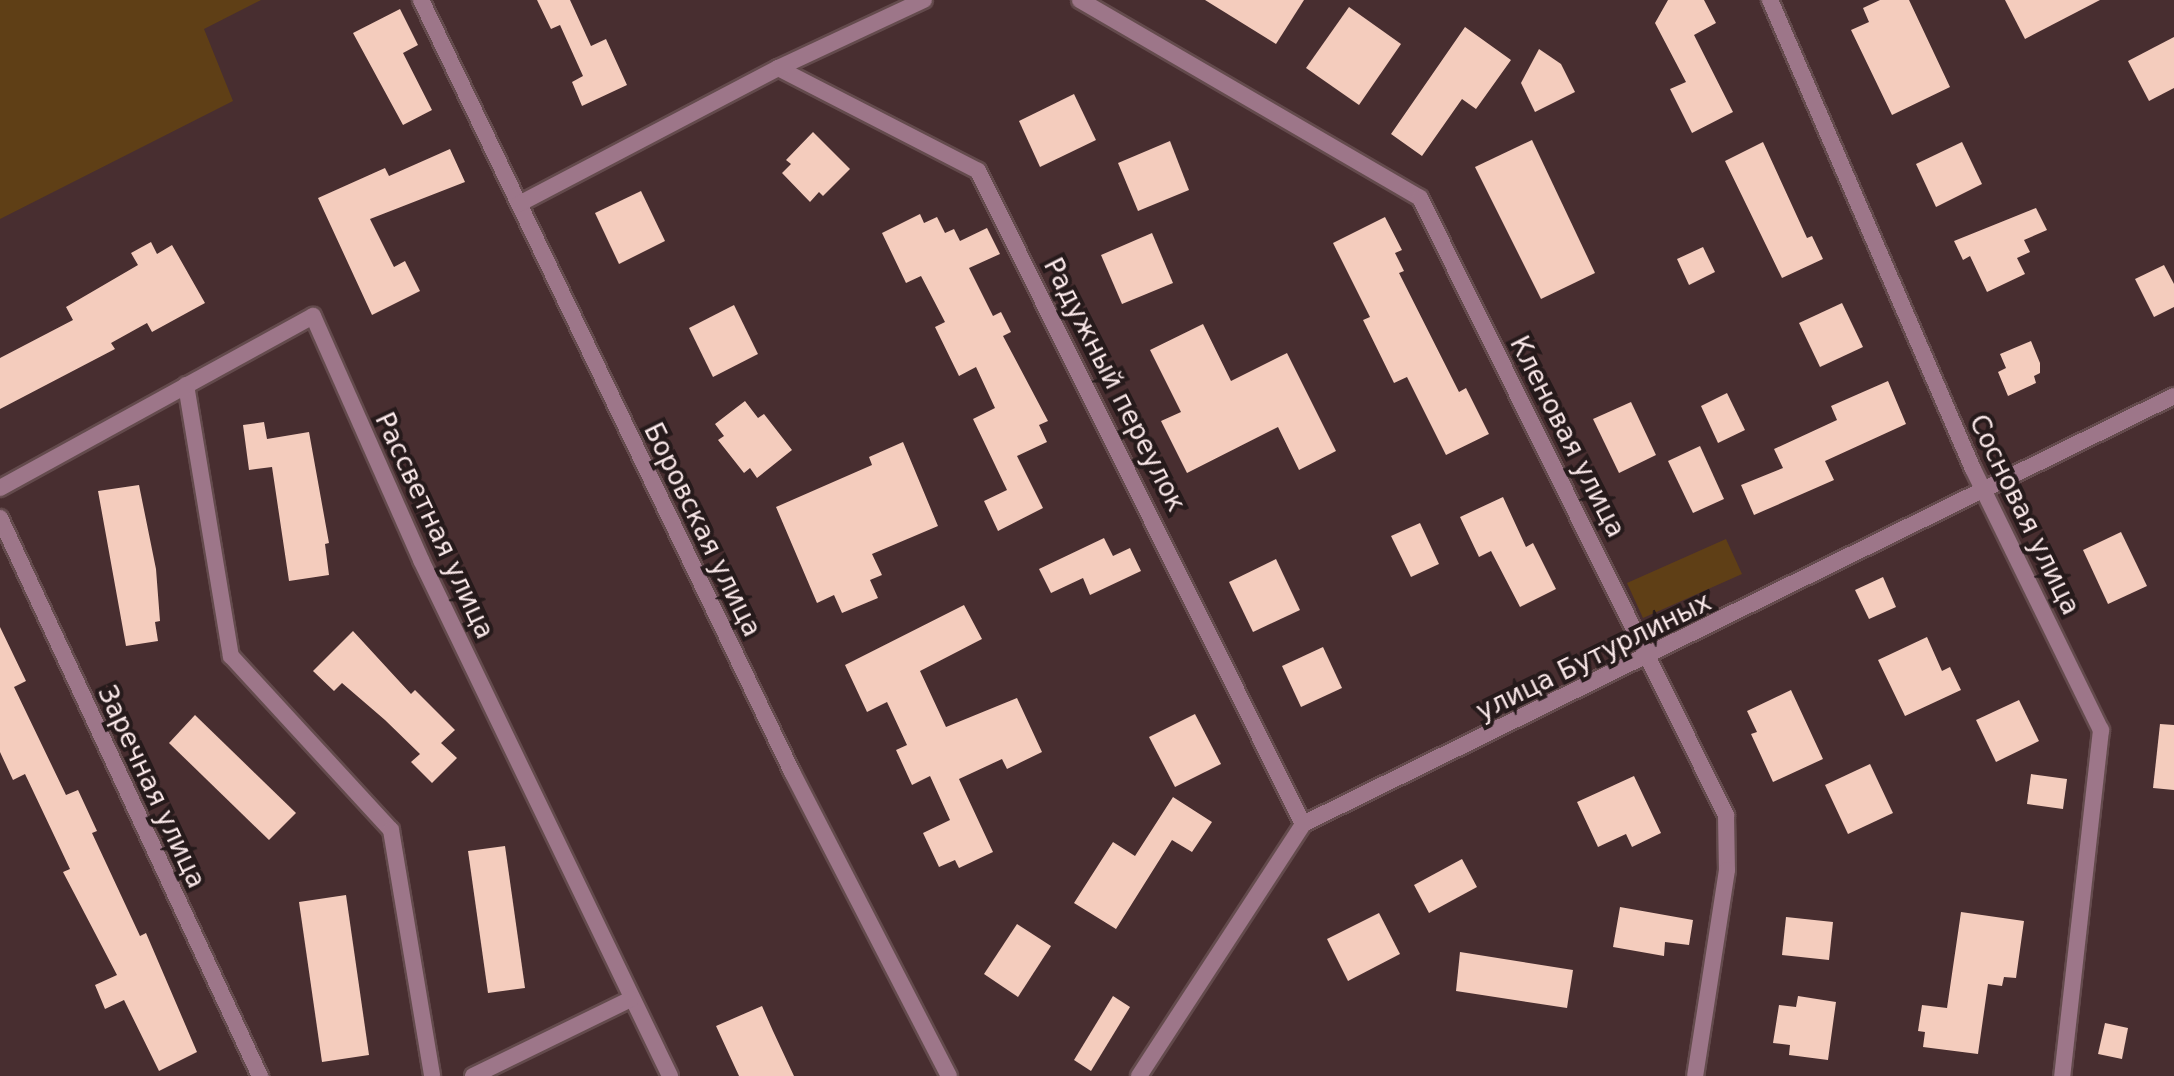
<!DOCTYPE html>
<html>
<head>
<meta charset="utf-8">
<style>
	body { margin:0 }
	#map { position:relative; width:2174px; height:1076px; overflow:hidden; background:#482e30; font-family:"DejaVu Sans",sans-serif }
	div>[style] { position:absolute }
	.green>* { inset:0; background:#5f3f16 }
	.building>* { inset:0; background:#f4ccbd }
	.roads { filter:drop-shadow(2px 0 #644b4d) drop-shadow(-2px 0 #644b4d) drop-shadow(0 2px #644b4d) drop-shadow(0 -2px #644b4d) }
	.minor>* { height:16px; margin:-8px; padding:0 8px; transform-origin:8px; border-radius:8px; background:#9d7689 }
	span { translate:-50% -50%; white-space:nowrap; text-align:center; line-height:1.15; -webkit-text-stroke:8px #261a1b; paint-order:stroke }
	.street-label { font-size:26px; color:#f8e6e7 }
</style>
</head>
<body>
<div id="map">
	<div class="green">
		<i style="clip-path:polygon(0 0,261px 0,204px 29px,233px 101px,0 219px)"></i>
		<i style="clip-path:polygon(1726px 539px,1742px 574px,1643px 618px,1627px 583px)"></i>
	</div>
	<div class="building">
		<i style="clip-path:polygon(537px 0,570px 0,591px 46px,606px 39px,627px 85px,582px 106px,572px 82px,583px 76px,560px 25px,551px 29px)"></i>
		<i style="clip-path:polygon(1205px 0,1304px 0,1276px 44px)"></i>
		<i style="clip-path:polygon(1668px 0,1704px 0,1716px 23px,1694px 35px,1733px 112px,1692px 133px,1670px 89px,1686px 82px,1655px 23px)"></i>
		<i style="clip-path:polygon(1880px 0,1909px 0,1950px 87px,1892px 115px,1851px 30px,1869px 22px,1863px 8px)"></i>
		<i style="clip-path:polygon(2005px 0,2100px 0,2025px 39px)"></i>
		<i style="clip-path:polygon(1349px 7px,1401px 44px,1359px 105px,1306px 68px)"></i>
		<i style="clip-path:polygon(400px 9px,418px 45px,403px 53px,432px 110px,403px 125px,353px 33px)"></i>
		<i style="clip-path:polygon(1465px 27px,1511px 60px,1476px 109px,1462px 99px,1422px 156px,1391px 134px)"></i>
		<i style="clip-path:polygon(2174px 37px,2174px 88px,2149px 101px,2128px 61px)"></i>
		<i style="clip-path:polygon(1539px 49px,1561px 64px,1575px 92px,1535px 112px,1521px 83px)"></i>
		<i style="clip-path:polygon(1074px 94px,1096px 140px,1040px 167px,1019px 121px)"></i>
		<i style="clip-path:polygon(813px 132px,850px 169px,823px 196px,819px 192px,810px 202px,782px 173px,791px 164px,786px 160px)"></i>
		<i style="clip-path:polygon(1532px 140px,1595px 273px,1541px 299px,1475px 167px)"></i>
		<i style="clip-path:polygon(1170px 141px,1189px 190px,1138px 211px,1118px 163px)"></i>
		<i style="clip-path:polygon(1763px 142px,1807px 238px,1812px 236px,1823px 259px,1782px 278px,1725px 161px)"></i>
		<i style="clip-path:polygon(1962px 142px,1982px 184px,1936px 207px,1916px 164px)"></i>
		<i style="clip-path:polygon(450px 149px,465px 182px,370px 219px,394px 267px,405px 261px,420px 291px,372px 315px,318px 198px,385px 168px,389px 176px)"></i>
		<i style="clip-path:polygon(641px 191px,665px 241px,619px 264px,595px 213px)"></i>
		<i style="clip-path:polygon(2036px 208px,2047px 230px,2024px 240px,2030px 252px,2017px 258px,2025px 274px,1987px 292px,1970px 256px,1963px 260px,1954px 241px)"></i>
		<i style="clip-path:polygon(920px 214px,924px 223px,937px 217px,945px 233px,954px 229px,960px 241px,987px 228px,1000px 254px,969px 268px,993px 316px,1001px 312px,1011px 332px,1003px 336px,1048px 421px,1039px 425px,1047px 442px,1017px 456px,1043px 508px,998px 531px,984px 501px,1007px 490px,973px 419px,995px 408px,976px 367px,959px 376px,935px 327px,945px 322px,921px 276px,906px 283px,882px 233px)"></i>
		<i style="clip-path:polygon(1385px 217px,1402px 250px,1395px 253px,1404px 271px,1399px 273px,1459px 392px,1466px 388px,1489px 434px,1446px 455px,1407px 377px,1394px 383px,1363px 320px,1370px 317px,1333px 243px)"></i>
		<i style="clip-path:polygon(1152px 233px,1173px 283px,1122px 304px,1101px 255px)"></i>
		<i style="clip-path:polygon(151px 242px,157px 254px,172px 245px,205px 303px,152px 332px,147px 323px,111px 343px,115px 349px,0 409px,0 358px,73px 320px,66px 307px,138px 265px,131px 253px)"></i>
		<i style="clip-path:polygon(1703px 247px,1715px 272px,1689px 285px,1677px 259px)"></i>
		<i style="clip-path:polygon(2164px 265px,2174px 284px,2174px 307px,2154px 317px,2135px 279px)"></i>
		<i style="clip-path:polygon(1842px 303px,1863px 347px,1820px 367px,1799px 323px)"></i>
		<i style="clip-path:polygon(734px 305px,758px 354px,713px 377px,689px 328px)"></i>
		<i style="clip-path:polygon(1203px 324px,1231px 381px,1287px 353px,1336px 451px,1299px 470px,1278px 427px,1187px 473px,1161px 421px,1181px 412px,1150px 350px)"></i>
		<i style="clip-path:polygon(2031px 341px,2040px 363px,2040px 373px,2034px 376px,2036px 383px,2008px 396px,1998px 372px,2006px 368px,2000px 354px)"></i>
		<i style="clip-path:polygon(1888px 381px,1906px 424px,1825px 461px,1834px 480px,1754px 515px,1741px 485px,1783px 468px,1774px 449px,1837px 420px,1831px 406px)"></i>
		<i style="clip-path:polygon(1727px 393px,1745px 430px,1718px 443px,1701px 406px)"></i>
		<i style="clip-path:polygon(745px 401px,758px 418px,764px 414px,792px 450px,757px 478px,750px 468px,744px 473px,718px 440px,724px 436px,715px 424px)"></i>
		<i style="clip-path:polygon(1631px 402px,1656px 455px,1619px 473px,1593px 419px)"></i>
		<i style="clip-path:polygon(264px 422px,267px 439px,309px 432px,329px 543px,325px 544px,329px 575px,289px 581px,272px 467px,249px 470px,243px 425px)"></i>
		<i style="clip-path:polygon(903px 442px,938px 526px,872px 554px,882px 575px,870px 580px,878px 598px,842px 613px,834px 595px,817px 603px,776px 507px,872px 465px,869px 457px)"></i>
		<i style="clip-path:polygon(1700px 446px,1724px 499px,1693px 513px,1668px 461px)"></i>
		<i style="clip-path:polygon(139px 485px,156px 569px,160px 621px,155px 622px,158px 641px,126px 646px,98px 491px)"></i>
		<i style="clip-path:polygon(1503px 497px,1526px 547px,1533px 543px,1556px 589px,1520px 607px,1491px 551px,1479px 557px,1460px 517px)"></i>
		<i style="clip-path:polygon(1420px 523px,1439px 564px,1411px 577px,1391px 536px)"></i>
		<i style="clip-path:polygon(2121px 532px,2147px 586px,2108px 604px,2083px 550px)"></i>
		<i style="clip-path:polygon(1104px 538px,1113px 556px,1130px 548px,1141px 571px,1090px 595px,1083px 578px,1051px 593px,1039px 569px)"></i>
		<i style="clip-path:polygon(1276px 559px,1300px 610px,1253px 632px,1229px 582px)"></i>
		<i style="clip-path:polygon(1883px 577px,1896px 607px,1869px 619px,1855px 590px)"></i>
		<i style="clip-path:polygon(964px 605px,982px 639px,920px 671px,946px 727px,1017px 698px,1042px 752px,1007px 769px,1002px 759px,959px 779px,993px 852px,959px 868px,955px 860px,939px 867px,923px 833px,950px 820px,930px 776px,912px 785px,896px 750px,907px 745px,887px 702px,867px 712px,845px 665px)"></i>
		<i style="clip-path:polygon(0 627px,26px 681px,14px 687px,66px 795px,78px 790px,97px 831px,92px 833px,140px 936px,146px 933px,197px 1052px,159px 1071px,124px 1000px,105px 1009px,95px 985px,117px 975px,63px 872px,70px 869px,25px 774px,13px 780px,0 752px)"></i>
		<i style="clip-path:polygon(353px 631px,411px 694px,415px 690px,455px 730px,441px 743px,457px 758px,432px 783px,411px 762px,420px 754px,385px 720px,342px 683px,334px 691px,313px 671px)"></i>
		<i style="clip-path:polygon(1927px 637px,1942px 671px,1950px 667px,1961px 690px,1905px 716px,1878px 660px)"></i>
		<i style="clip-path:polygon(1323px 647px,1342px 688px,1301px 707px,1282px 666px)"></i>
		<i style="clip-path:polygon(1791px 690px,1823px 759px,1773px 782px,1751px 734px,1757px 732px,1747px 711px)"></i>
		<i style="clip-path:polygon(2019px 700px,2039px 741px,1996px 762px,1976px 720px)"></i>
		<i style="clip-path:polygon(1195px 714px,1221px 764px,1175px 787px,1149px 737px)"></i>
		<i style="clip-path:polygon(195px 715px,296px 813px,269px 840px,169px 743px)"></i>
		<i style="clip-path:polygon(2160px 724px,2174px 725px,2174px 790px,2153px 788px)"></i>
		<i style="clip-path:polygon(1870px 764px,1893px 813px,1848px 834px,1825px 785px)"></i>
		<i style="clip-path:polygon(2031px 774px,2067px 779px,2063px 809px,2027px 804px)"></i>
		<i style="clip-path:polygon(1634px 776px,1661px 833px,1632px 847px,1626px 834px,1598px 847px,1577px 802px)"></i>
		<i style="clip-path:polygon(1173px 797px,1212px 822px,1192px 852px,1172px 840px,1116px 929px,1074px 903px,1113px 842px,1135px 856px)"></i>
		<i style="clip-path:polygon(505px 846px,525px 988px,488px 993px,468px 851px)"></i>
		<i style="clip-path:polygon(1462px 859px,1477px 887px,1429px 913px,1414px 885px)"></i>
		<i style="clip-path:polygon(346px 895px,369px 1055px,322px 1062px,299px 902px)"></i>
		<i style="clip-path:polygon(1620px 907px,1693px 920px,1689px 945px,1665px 942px,1664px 956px,1613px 947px)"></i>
		<i style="clip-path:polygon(1961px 912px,2024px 921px,2016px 978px,2004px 977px,2002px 986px,1988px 984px,1978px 1054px,1923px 1047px,1925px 1032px,1918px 1031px,1922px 1005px,1947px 1008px)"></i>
		<i style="clip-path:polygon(1379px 913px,1400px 954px,1348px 981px,1327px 939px)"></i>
		<i style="clip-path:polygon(1786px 917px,1833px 922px,1829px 960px,1782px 955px)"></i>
		<i style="clip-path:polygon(1017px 924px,1051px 946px,1018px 997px,984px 974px)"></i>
		<i style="clip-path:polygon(1460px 952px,1573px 970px,1567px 1008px,1456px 991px)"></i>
		<i style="clip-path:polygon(1113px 996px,1130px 1007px,1091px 1071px,1074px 1060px)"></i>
		<i style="clip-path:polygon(1798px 996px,1836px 1002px,1828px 1060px,1789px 1055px,1790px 1045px,1773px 1043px,1779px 1005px,1796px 1007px)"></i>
		<i style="clip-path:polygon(762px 1006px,773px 1031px,794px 1076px,739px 1076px,716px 1026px)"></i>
		<i style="clip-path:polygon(2105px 1023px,2128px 1028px,2122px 1059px,2098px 1054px)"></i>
	</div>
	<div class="roads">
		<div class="minor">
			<i style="left:421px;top:0;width:857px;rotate:64.33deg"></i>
			<i style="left:792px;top:772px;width:342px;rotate:62.7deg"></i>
			<i style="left:1080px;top:0;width:393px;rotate:30.2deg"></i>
			<i style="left:1420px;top:198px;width:689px;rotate:63.62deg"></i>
			<i style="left:1726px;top:815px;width:55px;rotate:89deg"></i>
			<i style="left:1727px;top:870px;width:208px;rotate:98.8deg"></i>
			<i style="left:1770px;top:0;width:511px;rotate:66.6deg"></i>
			<i style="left:1973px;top:469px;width:291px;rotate:63.9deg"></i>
			<i style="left:2101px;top:730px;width:348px;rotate:96.4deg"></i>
			<i style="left:778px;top:68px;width:225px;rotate:27.2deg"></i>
			<i style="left:978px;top:171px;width:729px;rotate:63.54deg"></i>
			<i style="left:519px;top:204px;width:293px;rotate:-27.7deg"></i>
			<i style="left:778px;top:68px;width:161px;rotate:-25deg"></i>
			<i style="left:186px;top:385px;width:275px;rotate:80.6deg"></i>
			<i style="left:231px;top:656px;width:236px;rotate:47.4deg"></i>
			<i style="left:391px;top:830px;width:249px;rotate:80.5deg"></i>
			<i style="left:0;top:488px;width:357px;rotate:-28.8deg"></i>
			<i style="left:313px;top:316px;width:267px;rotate:66.1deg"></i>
			<i style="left:421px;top:560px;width:573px;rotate:64.24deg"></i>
			<i style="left:0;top:518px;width:616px;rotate:65.02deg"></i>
			<i style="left:473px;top:1076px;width:176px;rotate:-26deg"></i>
			<i style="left:1139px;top:1076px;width:301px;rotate:-56.9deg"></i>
			<i style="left:1303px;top:824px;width:970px;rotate:-26.17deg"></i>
		</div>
	</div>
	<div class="street-label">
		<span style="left:1114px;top:385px;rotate:63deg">Радужный переулок</span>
		<span style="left:1567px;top:437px;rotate:63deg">Кленовая улица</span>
		<span style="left:2024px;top:515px;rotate:64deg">Сосновая улица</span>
		<span style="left:434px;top:526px;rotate:65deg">Рассветная улица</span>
		<span style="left:702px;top:530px;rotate:64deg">Боровская улица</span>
		<span style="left:1594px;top:657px;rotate:-26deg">улица Бутурлиных</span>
		<span style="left:151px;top:787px;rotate:65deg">Заречная улица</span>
	</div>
</div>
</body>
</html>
